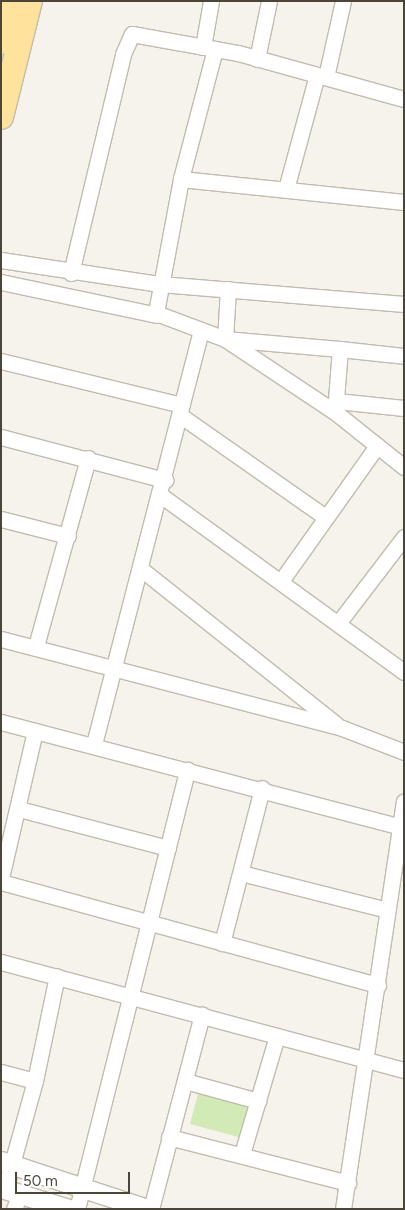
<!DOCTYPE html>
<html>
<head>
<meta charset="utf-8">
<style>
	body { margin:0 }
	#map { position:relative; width:405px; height:1210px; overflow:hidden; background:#f6f3ec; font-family:Figtree,sans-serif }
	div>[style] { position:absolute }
	.green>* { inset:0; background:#d2eab5 }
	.roads { filter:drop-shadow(1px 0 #c2bbae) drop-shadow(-1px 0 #c2bbae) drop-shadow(0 1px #c2bbae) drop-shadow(0 -1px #c2bbae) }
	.minor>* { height:15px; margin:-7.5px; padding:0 7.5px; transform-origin:7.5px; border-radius:7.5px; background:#fff }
	.tertiary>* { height:19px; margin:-9.5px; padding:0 9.5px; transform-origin:9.5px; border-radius:9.5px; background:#fff }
	.primary>* { height:24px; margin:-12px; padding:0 12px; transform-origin:12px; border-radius:12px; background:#ffe39c }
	span { translate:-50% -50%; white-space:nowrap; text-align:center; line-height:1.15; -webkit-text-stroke:4.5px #fff; paint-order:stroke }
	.frame { position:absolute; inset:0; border:2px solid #4b4439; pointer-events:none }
	.scale { position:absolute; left:15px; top:1172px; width:115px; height:22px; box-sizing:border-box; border:2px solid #4b4439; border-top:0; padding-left:6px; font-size:15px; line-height:18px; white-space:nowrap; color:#4b4439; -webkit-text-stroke:4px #fff; paint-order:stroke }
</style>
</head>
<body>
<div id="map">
	<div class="green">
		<i style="clip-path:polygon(199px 1090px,251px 1104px,242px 1138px,190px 1124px)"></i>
	</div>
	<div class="roads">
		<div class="minor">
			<i style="left:203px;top:47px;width:47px;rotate:-80.1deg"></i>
			<i style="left:215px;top:49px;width:134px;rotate:104.7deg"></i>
			<i style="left:181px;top:179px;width:136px;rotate:100.6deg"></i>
			<i style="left:156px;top:313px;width:74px;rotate:20.6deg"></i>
			<i style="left:225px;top:339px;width:132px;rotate:33.6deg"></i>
			<i style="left:335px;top:412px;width:88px;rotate:38.6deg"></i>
			<i style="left:257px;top:59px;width:59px;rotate:-78.3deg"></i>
			<i style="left:326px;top:77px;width:78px;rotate:-77.4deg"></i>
			<i style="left:181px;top:179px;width:224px;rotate:5.9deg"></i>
			<i style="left:286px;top:189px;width:118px;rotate:-74.8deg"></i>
			<i style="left:1px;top:260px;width:161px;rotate:8.6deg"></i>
			<i style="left:160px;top:284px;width:245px;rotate:4.7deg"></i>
			<i style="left:71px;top:273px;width:225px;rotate:-76.6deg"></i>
			<i style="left:123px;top:54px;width:22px;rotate:-66deg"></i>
			<i style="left:132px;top:34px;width:108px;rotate:10.2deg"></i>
			<i style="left:238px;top:53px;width:172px;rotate:15.5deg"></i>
			<i style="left:1px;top:282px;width:159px;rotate:11.9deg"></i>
			<i style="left:228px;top:289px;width:50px;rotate:93.4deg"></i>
			<i style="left:225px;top:339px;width:115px;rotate:5deg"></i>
			<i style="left:1px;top:361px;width:186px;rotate:13.7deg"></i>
			<i style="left:337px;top:401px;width:67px;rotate:6deg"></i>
			<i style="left:335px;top:412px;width:63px;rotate:-85.5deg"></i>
			<i style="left:340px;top:349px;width:64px;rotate:6.2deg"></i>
			<i style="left:181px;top:416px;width:176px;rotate:35deg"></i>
			<i style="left:1px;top:437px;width:170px;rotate:14.7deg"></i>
			<i style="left:159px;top:494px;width:303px;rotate:36deg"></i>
			<i style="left:1px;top:519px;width:69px;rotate:14.2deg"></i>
			<i style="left:141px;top:569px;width:249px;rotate:38.5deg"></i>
			<i style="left:281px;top:581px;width:166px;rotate:-54.6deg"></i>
			<i style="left:339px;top:622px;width:107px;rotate:-52.6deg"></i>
			<i style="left:1px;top:639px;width:352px;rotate:14.6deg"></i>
			<i style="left:342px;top:728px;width:66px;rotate:21.2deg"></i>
			<i style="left:36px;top:646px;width:195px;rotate:-74.5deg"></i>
			<i style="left:1px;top:722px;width:413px;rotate:14.7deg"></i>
			<i style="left:94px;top:744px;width:427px;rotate:-75.5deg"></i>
			<i style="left:19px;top:809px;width:154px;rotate:14.7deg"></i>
			<i style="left:241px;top:873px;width:151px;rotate:14.2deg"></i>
			<i style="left:1px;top:878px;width:151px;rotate:-77deg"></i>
			<i style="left:1px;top:882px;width:391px;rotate:15.3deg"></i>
			<i style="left:222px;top:943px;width:160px;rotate:-75.5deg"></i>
			<i style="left:1px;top:962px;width:417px;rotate:15deg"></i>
			<i style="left:1px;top:1072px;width:35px;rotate:15deg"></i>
			<i style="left:185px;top:1081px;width:76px;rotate:15.3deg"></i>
			<i style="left:169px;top:1137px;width:185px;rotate:14.4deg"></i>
			<i style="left:242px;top:1154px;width:123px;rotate:-73.5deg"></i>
			<i style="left:5px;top:1189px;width:112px;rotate:-74.5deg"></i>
			<i style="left:35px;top:1081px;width:107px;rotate:-78.2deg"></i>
			<i style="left:14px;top:1209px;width:16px;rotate:-68deg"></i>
			<i style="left:77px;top:1209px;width:453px;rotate:-75.9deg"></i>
			<i style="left:151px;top:1209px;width:201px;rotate:-75.3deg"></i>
			<i style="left:343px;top:1209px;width:412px;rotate:-81.5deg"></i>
		</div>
		<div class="tertiary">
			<i style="left:1px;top:1161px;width:154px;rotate:18.2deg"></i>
			<i style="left:1px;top:1188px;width:71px;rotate:17.2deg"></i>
		</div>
		<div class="primary">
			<i style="left:1px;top:42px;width:42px;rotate:-76.3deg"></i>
			<i style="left:1px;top:117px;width:120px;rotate:-76deg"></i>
		</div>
	</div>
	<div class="frame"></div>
	<div class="scale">50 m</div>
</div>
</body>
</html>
